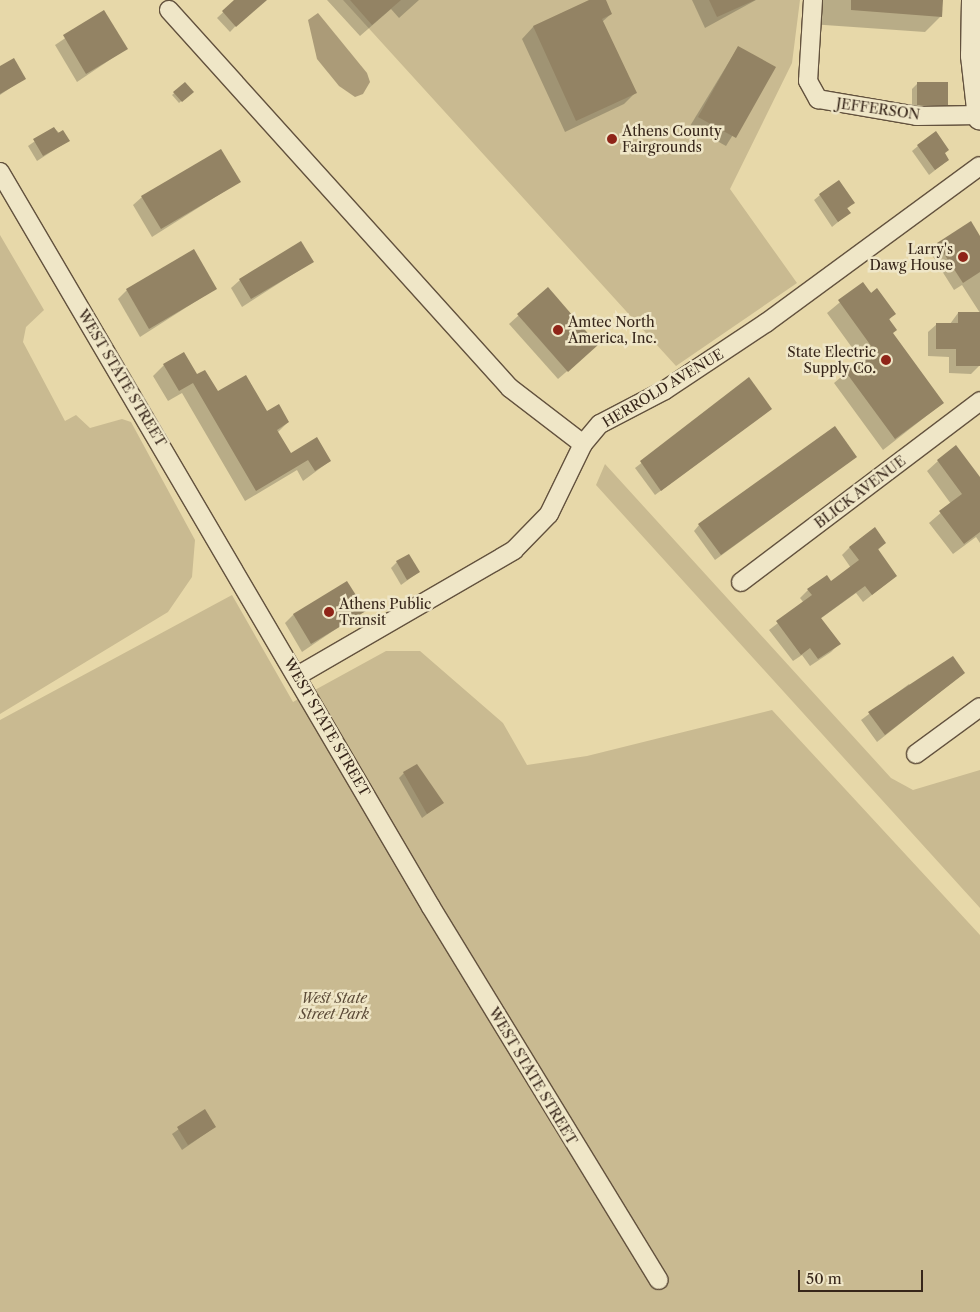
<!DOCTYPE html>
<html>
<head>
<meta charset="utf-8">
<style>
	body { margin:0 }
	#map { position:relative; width:980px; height:1312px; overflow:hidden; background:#e7d8a9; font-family:"Libre Caslon Text",serif }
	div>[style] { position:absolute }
	.green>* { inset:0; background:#c9ba91 }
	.water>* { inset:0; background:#ab9b78 }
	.shadow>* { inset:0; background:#0003 }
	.building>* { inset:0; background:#938364 }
	.roads { filter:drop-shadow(1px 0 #63523e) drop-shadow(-1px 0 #63523e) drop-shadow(0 1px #63523e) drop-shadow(0 -1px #63523e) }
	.minor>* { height:18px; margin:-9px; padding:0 9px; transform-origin:9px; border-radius:9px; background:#efe6c7 }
	.secondary>* { height:25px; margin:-12.5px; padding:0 12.5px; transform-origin:12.5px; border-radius:12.5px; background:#efe6c7 }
	.dots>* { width:14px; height:14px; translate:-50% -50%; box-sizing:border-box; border:2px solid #efe6c7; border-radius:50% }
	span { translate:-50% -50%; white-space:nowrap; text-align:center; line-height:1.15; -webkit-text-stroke:5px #efe6c7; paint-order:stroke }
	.street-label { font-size:14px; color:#37261a }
	.poi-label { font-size:14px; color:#37261a }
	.left { translate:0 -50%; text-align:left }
	.right { translate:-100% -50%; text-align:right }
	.park-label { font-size:14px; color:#5c4b38; font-style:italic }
	.scale { position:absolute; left:798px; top:1270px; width:125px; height:22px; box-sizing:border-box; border:2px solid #37261a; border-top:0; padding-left:6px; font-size:15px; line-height:18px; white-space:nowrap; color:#37261a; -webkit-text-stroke:4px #efe6c7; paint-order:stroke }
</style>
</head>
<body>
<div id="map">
	<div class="green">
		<i style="clip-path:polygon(343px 0,800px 0,792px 63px,730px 189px,797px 283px,676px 366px)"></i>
		<i style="clip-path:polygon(0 235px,44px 310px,26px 327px,23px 342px,65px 421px,76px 415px,90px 428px,122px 419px,131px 422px,195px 540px,192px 577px,168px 612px,0 714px)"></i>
		<i style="clip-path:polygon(605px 464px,891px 778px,913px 790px,980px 770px,980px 908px,596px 485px)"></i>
		<i style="clip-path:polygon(232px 595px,293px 702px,386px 651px,420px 651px,503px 723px,527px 765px,587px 756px,772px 710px,980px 935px,980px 1312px,0 1312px,0 720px)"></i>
	</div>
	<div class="water">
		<i style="clip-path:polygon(318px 13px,367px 73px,370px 82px,363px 94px,355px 97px,339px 86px,317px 59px,308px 20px)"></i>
	</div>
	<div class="shadow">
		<i style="clip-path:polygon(236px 0,260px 0,230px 32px,217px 18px)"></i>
		<i style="clip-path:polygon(327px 0,419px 0,399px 18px,391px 9px,360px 36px)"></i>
		<i style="clip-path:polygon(592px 0,604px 0,611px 14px,602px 22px,635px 93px,624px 104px,565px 132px,522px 39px,533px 27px)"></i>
		<i style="clip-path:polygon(692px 0,756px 0,705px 28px)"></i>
		<i style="clip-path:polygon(812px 0,942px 0,941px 16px,925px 32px,810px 24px)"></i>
		<i style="clip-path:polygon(104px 12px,126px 49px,77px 82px,55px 45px)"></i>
		<i style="clip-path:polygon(738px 47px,774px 68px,726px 146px,690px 126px)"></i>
		<i style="clip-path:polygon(0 67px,25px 78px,0 95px)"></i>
		<i style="clip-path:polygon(918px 83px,947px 104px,941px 110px,912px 110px,912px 89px)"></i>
		<i style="clip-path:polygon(185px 84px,192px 92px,179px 103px,172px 95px)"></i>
		<i style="clip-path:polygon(54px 128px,68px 141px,37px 161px,28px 146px)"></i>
		<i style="clip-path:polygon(918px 146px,944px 154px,948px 160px,929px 175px,912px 151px)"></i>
		<i style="clip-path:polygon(239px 182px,152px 237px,133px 205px,142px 197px)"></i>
		<i style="clip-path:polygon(820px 195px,853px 203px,847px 209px,849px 213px,832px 227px,814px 200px)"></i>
		<i style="clip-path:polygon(980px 240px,980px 365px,971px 374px,949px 373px,949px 357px,928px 356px,928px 332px,937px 324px,950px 324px,958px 313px,980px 313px,962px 285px,954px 290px,930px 252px,938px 243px)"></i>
		<i style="clip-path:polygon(312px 262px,242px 307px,231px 288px,240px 280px)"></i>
		<i style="clip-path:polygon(862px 284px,894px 314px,889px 320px,892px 334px,943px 403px,883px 450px,834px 383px,861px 360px,827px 313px)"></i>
		<i style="clip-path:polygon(215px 289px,140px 337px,118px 299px,127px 290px)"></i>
		<i style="clip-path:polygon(548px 289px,588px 353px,558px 379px,509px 324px)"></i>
		<i style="clip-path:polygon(164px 365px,197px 376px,218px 393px,288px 422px,277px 433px,290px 455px,330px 461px,303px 481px,297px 470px,245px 501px,182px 393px,168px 401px,153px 376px)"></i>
		<i style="clip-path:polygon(749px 379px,771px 409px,655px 495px,635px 468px)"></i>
		<i style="clip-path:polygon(856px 457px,715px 560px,694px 531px,699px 525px)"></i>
		<i style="clip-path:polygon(938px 461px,980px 479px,980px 543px,976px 537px,953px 554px,929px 523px,951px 504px,927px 471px)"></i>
		<i style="clip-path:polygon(885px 543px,877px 551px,896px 576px,863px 602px,856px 593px,820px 619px,839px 644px,831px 652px,810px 666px,802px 655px,793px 661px,769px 630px,804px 603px,800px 598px,808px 590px,830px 583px,851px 568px,842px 555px,850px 547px)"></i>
		<i style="clip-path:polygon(397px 562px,419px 572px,401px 585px,391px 568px)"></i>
		<i style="clip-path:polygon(364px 610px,302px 652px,285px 623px,294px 614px)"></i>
		<i style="clip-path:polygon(964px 673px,877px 742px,861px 720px,909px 684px,912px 688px)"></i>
		<i style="clip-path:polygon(404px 773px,442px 803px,422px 818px,399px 778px)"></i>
		<i style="clip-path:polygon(204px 1111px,215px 1127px,182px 1150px,172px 1134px)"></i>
	</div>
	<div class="building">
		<i style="clip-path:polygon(234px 0,267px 0,236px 27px,222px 11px)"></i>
		<i style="clip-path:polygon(350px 0,401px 0,372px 25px)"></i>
		<i style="clip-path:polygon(589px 0,606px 0,612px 14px,602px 19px,637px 93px,576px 121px,533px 26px)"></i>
		<i style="clip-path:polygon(709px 0,755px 0,717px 17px)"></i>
		<i style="clip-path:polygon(851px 0,943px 0,942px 17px,851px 10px)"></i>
		<i style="clip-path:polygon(104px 10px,128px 49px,86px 74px,63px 35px)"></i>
		<i style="clip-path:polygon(738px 46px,776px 67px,736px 138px,698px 117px)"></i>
		<i style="clip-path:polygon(14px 58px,26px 79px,0 94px,0 66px)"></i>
		<i style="clip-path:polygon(185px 82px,194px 92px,182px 102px,173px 92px)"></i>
		<i style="clip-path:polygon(917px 82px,948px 82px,948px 105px,917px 105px)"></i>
		<i style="clip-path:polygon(54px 127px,58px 133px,63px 130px,70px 141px,43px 156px,33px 139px)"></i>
		<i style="clip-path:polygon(936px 131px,949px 150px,945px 153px,949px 160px,935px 170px,917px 145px)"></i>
		<i style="clip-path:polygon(221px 149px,241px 182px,161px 229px,141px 196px)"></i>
		<i style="clip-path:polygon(839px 180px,855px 203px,847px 208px,851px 213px,838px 222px,819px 194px)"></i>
		<i style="clip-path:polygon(971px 221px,980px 236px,980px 272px,963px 283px,937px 243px)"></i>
		<i style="clip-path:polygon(301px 241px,314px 262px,251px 299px,239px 279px)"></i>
		<i style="clip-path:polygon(194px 249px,217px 289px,149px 329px,126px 289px)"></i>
		<i style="clip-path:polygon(863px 282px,871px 293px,877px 288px,896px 314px,889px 319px,897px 330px,893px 333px,944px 403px,895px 439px,845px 371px,874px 350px,838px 300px)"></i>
		<i style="clip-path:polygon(548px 287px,598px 345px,568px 372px,517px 314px)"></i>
		<i style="clip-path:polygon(958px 312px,980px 312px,980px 366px,956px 366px,956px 349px,936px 349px,936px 323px,958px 323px)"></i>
		<i style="clip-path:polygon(184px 352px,197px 374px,205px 370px,218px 391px,246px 375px,267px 411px,279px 404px,289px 422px,277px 430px,291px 453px,317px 437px,331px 461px,315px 471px,308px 460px,256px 491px,193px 383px,179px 391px,163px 364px)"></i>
		<i style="clip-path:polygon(749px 377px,772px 409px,661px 491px,640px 461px)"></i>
		<i style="clip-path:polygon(835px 426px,857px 457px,721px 555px,698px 524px)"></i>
		<i style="clip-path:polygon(956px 445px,980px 477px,980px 532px,964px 544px,939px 511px,962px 494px,937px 460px)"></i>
		<i style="clip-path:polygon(875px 527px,886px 543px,878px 549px,897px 576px,872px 595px,865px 586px,821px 618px,841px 644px,818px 659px,810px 648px,801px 655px,776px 621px,812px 595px,807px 589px,827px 575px,831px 581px,859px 560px,849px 547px)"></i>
		<i style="clip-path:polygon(409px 554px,420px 572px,407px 580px,396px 561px)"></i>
		<i style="clip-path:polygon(347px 581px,366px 611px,311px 644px,293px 614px)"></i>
		<i style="clip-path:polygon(953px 656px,965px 673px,885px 735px,868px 712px)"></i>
		<i style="clip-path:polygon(417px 764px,444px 803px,427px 814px,403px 772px)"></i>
		<i style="clip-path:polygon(205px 1109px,216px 1127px,188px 1145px,177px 1127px)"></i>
	</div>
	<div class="roads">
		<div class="minor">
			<i style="left:813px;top:0;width:81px;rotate:93.5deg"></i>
			<i style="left:808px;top:81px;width:21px;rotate:61deg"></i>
			<i style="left:818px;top:99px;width:100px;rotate:9.7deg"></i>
			<i style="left:917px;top:116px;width:63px;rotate:-0.9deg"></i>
			<i style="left:169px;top:10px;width:509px;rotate:47.95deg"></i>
			<i style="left:510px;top:388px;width:92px;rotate:37.5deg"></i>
			<i style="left:0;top:172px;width:852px;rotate:59.61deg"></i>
			<i style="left:431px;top:907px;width:437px;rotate:58.6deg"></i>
			<i style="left:741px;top:582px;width:300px;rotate:-37.1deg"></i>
			<i style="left:297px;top:676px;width:251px;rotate:-30.1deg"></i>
			<i style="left:514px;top:550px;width:50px;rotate:-45.8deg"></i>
			<i style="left:549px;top:514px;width:78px;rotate:-64.1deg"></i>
			<i style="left:583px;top:444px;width:26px;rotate:-50deg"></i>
			<i style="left:600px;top:424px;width:73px;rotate:-27.6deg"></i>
			<i style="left:665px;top:390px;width:121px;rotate:-33.6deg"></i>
			<i style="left:766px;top:323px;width:265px;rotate:-36.3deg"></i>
			<i style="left:916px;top:754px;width:79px;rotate:-36.3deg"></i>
		</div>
		<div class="secondary">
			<i style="left:974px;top:0;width:55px;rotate:91deg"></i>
			<i style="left:973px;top:55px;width:62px;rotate:83.6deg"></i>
		</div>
	</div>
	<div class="dots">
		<i style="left:612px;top:139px;background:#8f2418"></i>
		<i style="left:963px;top:257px;background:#8f2418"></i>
		<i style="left:558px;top:330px;background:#8f2418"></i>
		<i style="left:886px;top:360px;background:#8f2418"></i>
		<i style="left:329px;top:612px;background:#8f2418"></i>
	</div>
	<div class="street-label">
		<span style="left:878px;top:109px;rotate:8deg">JEFFERSON</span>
		<span style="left:122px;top:378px;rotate:59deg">WEST STATE STREET</span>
		<span style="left:663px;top:388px;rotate:-31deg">HERROLD AVENUE</span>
		<span style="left:860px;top:492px;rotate:-37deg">BLICK AVENUE</span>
		<span style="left:327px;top:727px;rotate:60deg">WEST STATE STREET</span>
		<span style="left:533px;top:1076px;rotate:59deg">WEST STATE STREET</span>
	</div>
	<div class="poi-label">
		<span class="left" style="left:622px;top:139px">Athens County<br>Fairgrounds</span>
		<span class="right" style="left:953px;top:257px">Larry's<br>Dawg House</span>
		<span class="left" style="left:568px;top:330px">Amtec North<br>America, Inc.</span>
		<span class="right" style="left:876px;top:360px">State Electric<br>Supply Co.</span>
		<span class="left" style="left:339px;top:612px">Athens Public<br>Transit</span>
	</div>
	<div class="park-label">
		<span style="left:334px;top:1006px">West State<br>Street Park</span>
	</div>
	<div class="scale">50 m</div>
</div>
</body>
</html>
